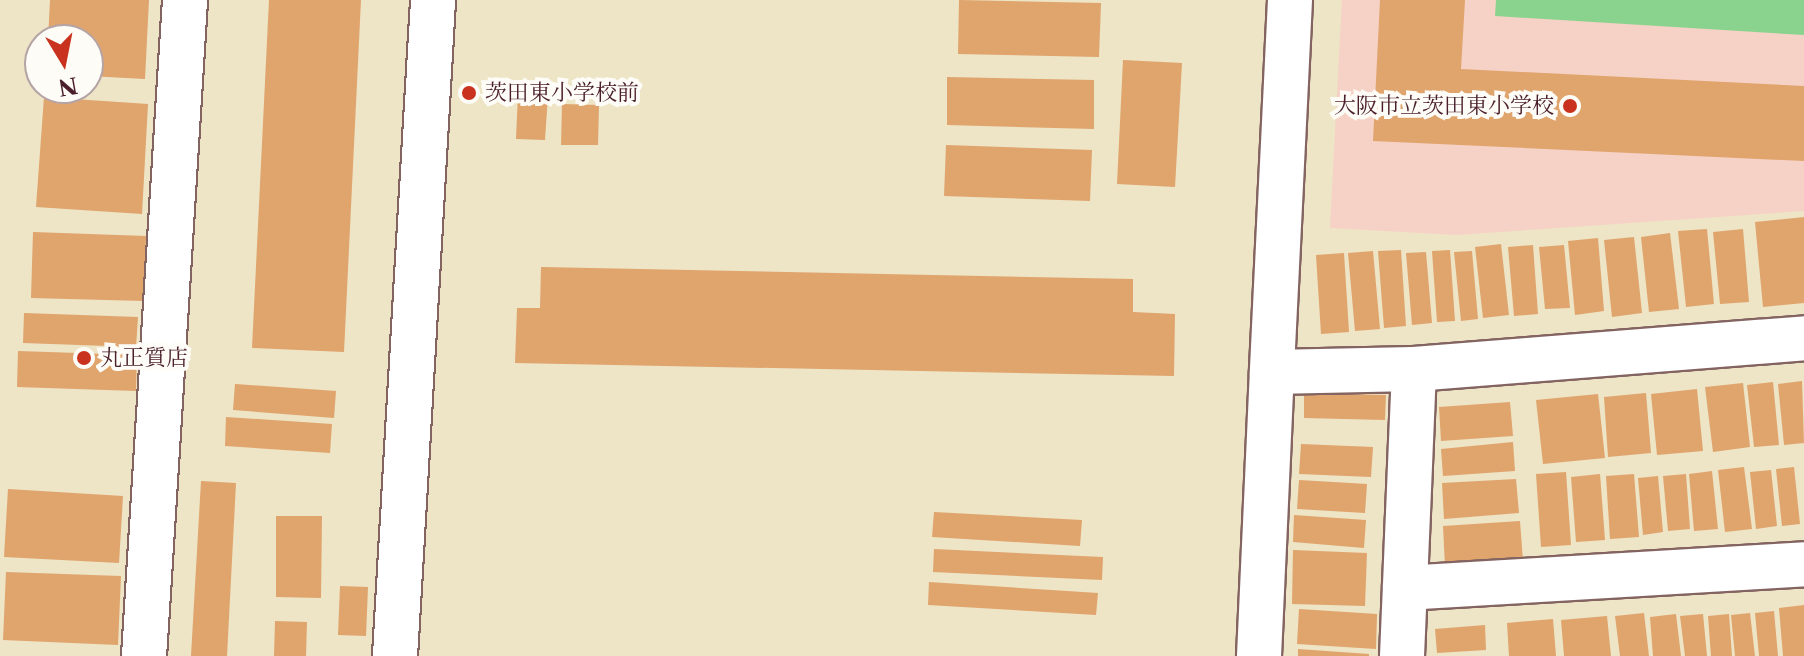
<!DOCTYPE html>
<html>
<head>
<meta charset="utf-8">
<style>
	body { margin:0 }
	#map { position:relative; width:1804px; height:656px; overflow:hidden; background:#eee4c6; font-family:"Libre Caslon Text","Noto Serif JP",serif }
	div>[style] { position:absolute }
	.built>* { inset:0; background:#f6d1c5 }
	.green>* { inset:0; background:#8ad38f }
	.building>* { inset:0; background:#e0a46d }
	.roads { filter:drop-shadow(2px 0 #836461) drop-shadow(-2px 0 #836461) drop-shadow(0 2px #836461) drop-shadow(0 -2px #836461) }
	.minor>* { height:44px; margin:-22px; padding:0 22px; transform-origin:22px; border-radius:22px; background:#fff }
	.dots>* { width:22px; height:22px; translate:-50% -50%; box-sizing:border-box; border:4px solid #fdfcf7; border-radius:50% }
	span { translate:-50% -50%; white-space:nowrap; text-align:center; line-height:1.15; -webkit-text-stroke:8px #fdfcf7; paint-order:stroke }
	.poi-label { font-size:22px; color:#4a1f2b }
	.left { translate:0 -50%; text-align:left }
	.right { translate:-100% -50%; text-align:right }
	.north { position:absolute; left:24px; top:24px; width:80px; height:80px; box-sizing:border-box; background:#fdfcf7; border:2px solid #b5a4a5; border-radius:50%; rotate:170deg; font-size:22px; font-weight:700; line-height:32px; text-align:center; color:#4a1f2b }
	.north::after { content:''; display:block; margin:auto; width:28px; height:36px; background:#c8321e; clip-path:polygon(50% 0,100% 100%,50% 72%,0 100%) }
</style>
</head>
<body>
<div id="map">
	<div class="built">
		<i style="clip-path:polygon(1342px 0,1804px 0,1804px 211px,1456px 235px,1330px 228px)"></i>
	</div>
	<div class="green">
		<i style="clip-path:polygon(1496px 0,1804px 0,1804px 35px,1495px 16px)"></i>
	</div>
	<div class="building">
		<i style="clip-path:polygon(50px 0,149px 0,145px 79px,88px 76px,88px 40px,48px 40px)"></i>
		<i style="clip-path:polygon(269px 0,361px 0,344px 352px,252px 348px)"></i>
		<i style="clip-path:polygon(959px 0,1101px 3px,1099px 57px,958px 54px)"></i>
		<i style="clip-path:polygon(1380px 0,1465px 0,1461px 69px,1804px 86px,1804px 161px,1373px 141px)"></i>
		<i style="clip-path:polygon(1123px 60px,1182px 63px,1175px 187px,1117px 184px)"></i>
		<i style="clip-path:polygon(947px 77px,1094px 80px,1094px 129px,947px 125px)"></i>
		<i style="clip-path:polygon(518px 94px,548px 95px,545px 140px,516px 139px)"></i>
		<i style="clip-path:polygon(44px 97px,148px 104px,142px 214px,36px 207px)"></i>
		<i style="clip-path:polygon(562px 104px,599px 105px,598px 145px,561px 145px)"></i>
		<i style="clip-path:polygon(946px 145px,1092px 150px,1090px 201px,944px 196px)"></i>
		<i style="clip-path:polygon(1804px 217px,1804px 303px,1763px 307px,1755px 222px)"></i>
		<i style="clip-path:polygon(1707px 229px,1714px 304px,1686px 307px,1678px 231px)"></i>
		<i style="clip-path:polygon(1743px 229px,1749px 302px,1720px 304px,1713px 232px)"></i>
		<i style="clip-path:polygon(33px 232px,146px 236px,144px 301px,31px 298px)"></i>
		<i style="clip-path:polygon(1670px 233px,1679px 309px,1649px 312px,1641px 237px)"></i>
		<i style="clip-path:polygon(1634px 237px,1642px 313px,1612px 317px,1604px 240px)"></i>
		<i style="clip-path:polygon(1598px 238px,1604px 311px,1575px 315px,1568px 241px)"></i>
		<i style="clip-path:polygon(1501px 244px,1509px 315px,1483px 318px,1475px 247px)"></i>
		<i style="clip-path:polygon(1533px 245px,1538px 314px,1514px 316px,1508px 247px)"></i>
		<i style="clip-path:polygon(1564px 245px,1570px 308px,1545px 309px,1539px 247px)"></i>
		<i style="clip-path:polygon(1401px 250px,1406px 326px,1384px 328px,1378px 251px)"></i>
		<i style="clip-path:polygon(1450px 250px,1455px 321px,1437px 322px,1432px 251px)"></i>
		<i style="clip-path:polygon(1373px 251px,1380px 329px,1355px 331px,1348px 253px)"></i>
		<i style="clip-path:polygon(1472px 251px,1478px 319px,1461px 321px,1454px 252px)"></i>
		<i style="clip-path:polygon(1426px 252px,1432px 323px,1412px 325px,1406px 253px)"></i>
		<i style="clip-path:polygon(1344px 253px,1349px 332px,1321px 334px,1316px 255px)"></i>
		<i style="clip-path:polygon(541px 267px,1133px 279px,1133px 312px,1175px 314px,1174px 376px,515px 363px,517px 308px,540px 308px)"></i>
		<i style="clip-path:polygon(24px 313px,138px 317px,136px 347px,23px 343px)"></i>
		<i style="clip-path:polygon(18px 351px,137px 355px,136px 391px,17px 387px)"></i>
		<i style="clip-path:polygon(1802px 381px,1804px 443px,1784px 445px,1778px 384px)"></i>
		<i style="clip-path:polygon(1773px 382px,1779px 445px,1754px 447px,1747px 385px)"></i>
		<i style="clip-path:polygon(1743px 383px,1750px 447px,1713px 452px,1705px 387px)"></i>
		<i style="clip-path:polygon(235px 384px,336px 391px,334px 418px,233px 410px)"></i>
		<i style="clip-path:polygon(1697px 389px,1703px 451px,1657px 455px,1651px 394px)"></i>
		<i style="clip-path:polygon(1304px 393px,1386px 395px,1385px 420px,1304px 418px)"></i>
		<i style="clip-path:polygon(1646px 393px,1651px 453px,1608px 457px,1604px 397px)"></i>
		<i style="clip-path:polygon(1598px 394px,1605px 458px,1543px 464px,1536px 400px)"></i>
		<i style="clip-path:polygon(1510px 402px,1513px 436px,1441px 441px,1439px 407px)"></i>
		<i style="clip-path:polygon(226px 417px,332px 424px,330px 453px,225px 446px)"></i>
		<i style="clip-path:polygon(1513px 442px,1515px 471px,1443px 476px,1441px 449px)"></i>
		<i style="clip-path:polygon(1301px 444px,1373px 447px,1371px 477px,1299px 474px)"></i>
		<i style="clip-path:polygon(1744px 467px,1752px 529px,1725px 532px,1718px 470px)"></i>
		<i style="clip-path:polygon(1794px 467px,1800px 524px,1782px 526px,1776px 469px)"></i>
		<i style="clip-path:polygon(1771px 470px,1777px 526px,1756px 529px,1750px 472px)"></i>
		<i style="clip-path:polygon(1712px 471px,1718px 529px,1694px 531px,1689px 474px)"></i>
		<i style="clip-path:polygon(1566px 472px,1571px 545px,1541px 547px,1536px 474px)"></i>
		<i style="clip-path:polygon(1600px 474px,1605px 540px,1576px 542px,1571px 477px)"></i>
		<i style="clip-path:polygon(1634px 474px,1639px 537px,1610px 539px,1606px 476px)"></i>
		<i style="clip-path:polygon(1686px 474px,1690px 529px,1668px 531px,1663px 476px)"></i>
		<i style="clip-path:polygon(1658px 476px,1663px 532px,1643px 535px,1638px 478px)"></i>
		<i style="clip-path:polygon(1516px 479px,1519px 513px,1444px 519px,1442px 483px)"></i>
		<i style="clip-path:polygon(1299px 480px,1367px 484px,1365px 513px,1297px 509px)"></i>
		<i style="clip-path:polygon(201px 481px,236px 483px,227px 656px,191px 656px)"></i>
		<i style="clip-path:polygon(8px 489px,123px 496px,119px 563px,4px 557px)"></i>
		<i style="clip-path:polygon(934px 512px,1082px 520px,1080px 546px,932px 537px)"></i>
		<i style="clip-path:polygon(1294px 515px,1366px 520px,1364px 548px,1293px 542px)"></i>
		<i style="clip-path:polygon(276px 516px,322px 516px,321px 598px,276px 597px)"></i>
		<i style="clip-path:polygon(1520px 521px,1523px 561px,1445px 566px,1443px 526px)"></i>
		<i style="clip-path:polygon(934px 549px,1103px 557px,1102px 580px,933px 572px)"></i>
		<i style="clip-path:polygon(1293px 550px,1367px 553px,1365px 606px,1292px 604px)"></i>
		<i style="clip-path:polygon(6px 572px,121px 576px,118px 645px,3px 640px)"></i>
		<i style="clip-path:polygon(929px 582px,1098px 593px,1096px 615px,928px 605px)"></i>
		<i style="clip-path:polygon(340px 586px,368px 587px,366px 636px,338px 635px)"></i>
		<i style="clip-path:polygon(1804px 605px,1804px 656px,1783px 656px,1779px 608px)"></i>
		<i style="clip-path:polygon(1299px 609px,1377px 614px,1376px 649px,1297px 644px)"></i>
		<i style="clip-path:polygon(1774px 611px,1778px 656px,1759px 656px,1755px 613px)"></i>
		<i style="clip-path:polygon(1644px 613px,1649px 656px,1620px 656px,1615px 616px)"></i>
		<i style="clip-path:polygon(1750px 613px,1755px 656px,1735px 656px,1731px 615px)"></i>
		<i style="clip-path:polygon(1676px 614px,1681px 656px,1653px 656px,1650px 617px)"></i>
		<i style="clip-path:polygon(1703px 614px,1707px 656px,1685px 656px,1680px 616px)"></i>
		<i style="clip-path:polygon(1729px 614px,1732px 656px,1711px 656px,1708px 616px)"></i>
		<i style="clip-path:polygon(1607px 616px,1611px 656px,1564px 656px,1561px 620px)"></i>
		<i style="clip-path:polygon(1553px 619px,1556px 656px,1509px 656px,1507px 623px)"></i>
		<i style="clip-path:polygon(275px 621px,307px 622px,306px 656px,274px 656px)"></i>
		<i style="clip-path:polygon(1485px 625px,1486px 650px,1437px 653px,1435px 629px)"></i>
		<i style="clip-path:polygon(1298px 649px,1369px 654px,1369px 656px,1298px 656px)"></i>
	</div>
	<div class="roads">
		<div class="minor">
			<i style="left:1290px;top:0;width:372px;rotate:92.8deg"></i>
			<i style="left:1272px;top:372px;width:142px;rotate:-1.2deg"></i>
			<i style="left:1414px;top:369px;width:391px;rotate:-4.5deg"></i>
			<i style="left:1405px;top:588px;width:400px;rotate:-3.4deg"></i>
			<i style="left:144px;top:656px;width:657px;rotate:-86.42deg"></i>
			<i style="left:395px;top:656px;width:657px;rotate:-86.68deg"></i>
			<i style="left:1259px;top:656px;width:284px;rotate:-87.4deg"></i>
			<i style="left:1402px;top:656px;width:287px;rotate:-87.6deg"></i>
		</div>
	</div>
	<div class="dots">
		<i style="left:469px;top:93px;background:#c8321e"></i>
		<i style="left:1570px;top:106px;background:#c8321e"></i>
		<i style="left:84px;top:358px;background:#c8321e"></i>
	</div>
	<div class="poi-label">
		<span class="left" style="left:485px;top:93px">茨田東小学校前</span>
		<span class="right" style="left:1554px;top:106px">大阪市立茨田東小学校</span>
		<span class="left" style="left:100px;top:358px">丸正質店</span>
	</div>
	<div class="north">N</div>
</div>
</body>
</html>
